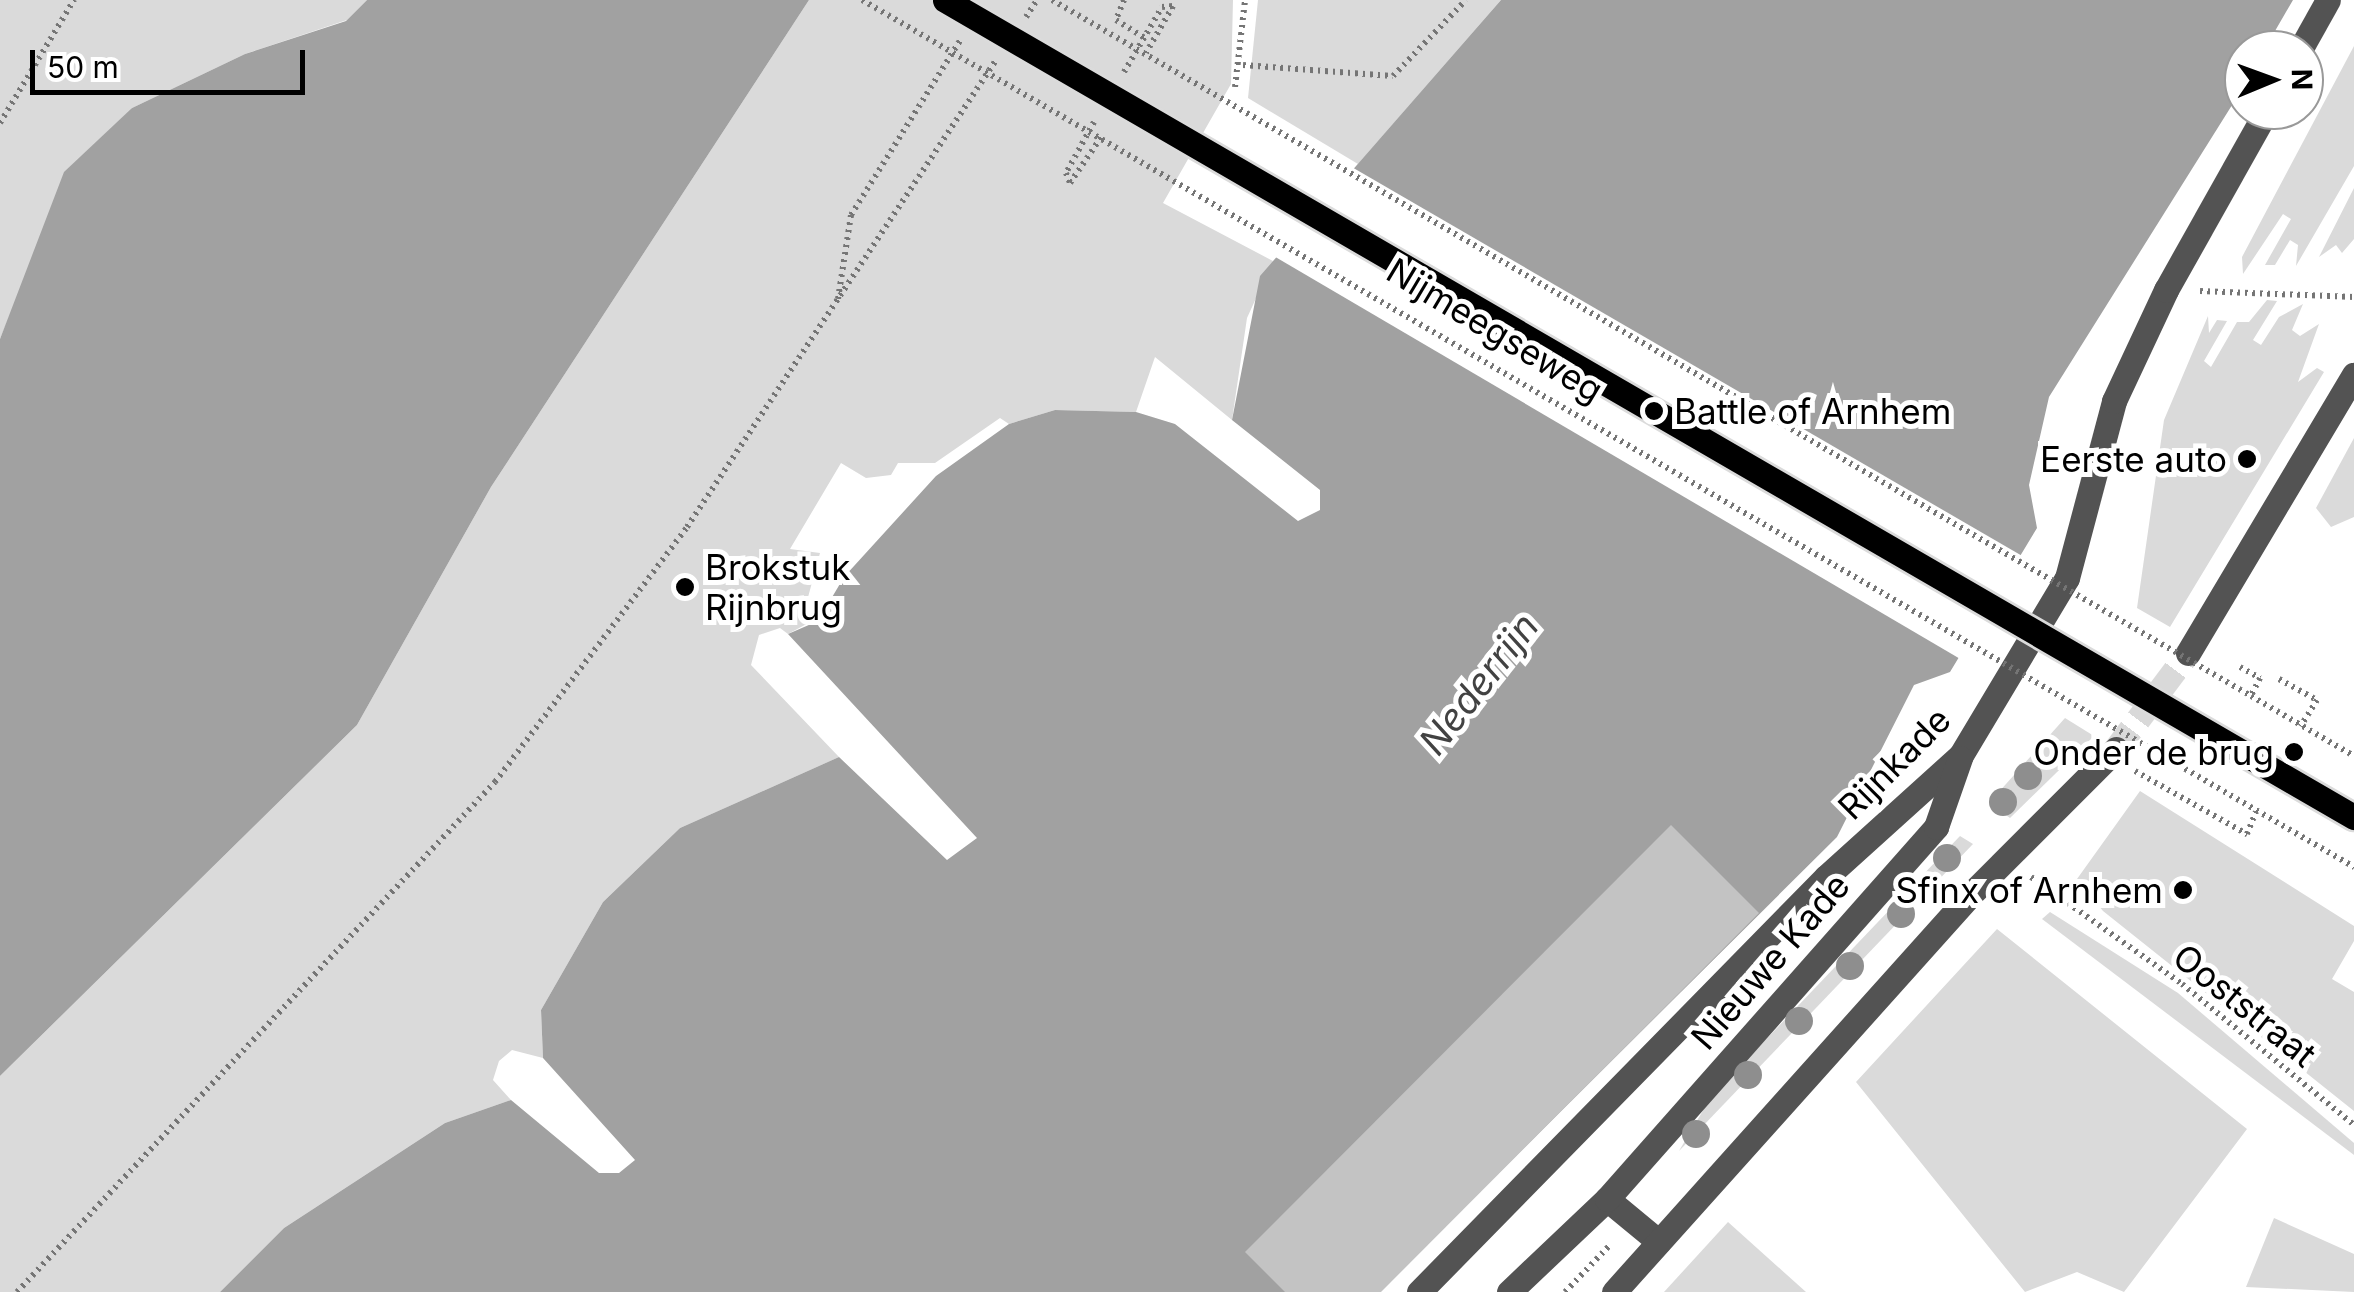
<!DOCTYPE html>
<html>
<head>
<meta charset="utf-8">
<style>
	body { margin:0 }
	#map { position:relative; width:2354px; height:1292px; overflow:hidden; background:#fff; font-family:Inter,sans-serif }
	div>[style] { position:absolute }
	.green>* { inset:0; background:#dadada }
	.water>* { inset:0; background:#a1a1a1 }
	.pier>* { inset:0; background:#fff }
	.building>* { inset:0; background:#c3c3c3 }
	.minor-tunnel>* { height:25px; margin-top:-12.5px; transform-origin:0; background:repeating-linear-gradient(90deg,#d9d9d9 0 25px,transparent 0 37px) }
	.path>* { height:6px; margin-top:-3px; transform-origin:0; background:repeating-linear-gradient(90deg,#757575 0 2.5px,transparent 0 7.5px) }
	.minor>* { height:25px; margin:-12.5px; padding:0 12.5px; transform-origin:12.5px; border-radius:12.5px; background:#535353 }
	.path-bridge>* { height:6px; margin-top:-3px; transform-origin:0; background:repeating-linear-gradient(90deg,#757575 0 2.5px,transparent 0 7.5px) }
	.bridges { filter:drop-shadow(2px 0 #dbdbdb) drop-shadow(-2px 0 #dbdbdb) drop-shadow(0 2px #dbdbdb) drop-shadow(0 -2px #dbdbdb) }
	.major-bridge>* { height:25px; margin:-12.5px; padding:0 12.5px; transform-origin:12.5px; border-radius:12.5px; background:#000 }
	.trees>* { width:28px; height:28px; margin:-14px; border-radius:50%; background:#8e8e8e }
	.dots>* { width:28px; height:28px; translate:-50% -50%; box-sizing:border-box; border:5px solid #fff; border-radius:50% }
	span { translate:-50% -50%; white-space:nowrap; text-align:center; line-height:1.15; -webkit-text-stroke:10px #fff; paint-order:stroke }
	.street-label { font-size:35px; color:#000 }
	.poi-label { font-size:35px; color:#000 }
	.left { translate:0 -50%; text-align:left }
	.right { translate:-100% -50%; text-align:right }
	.water-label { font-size:38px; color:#424242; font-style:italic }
	.north { position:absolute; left:2224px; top:30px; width:100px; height:100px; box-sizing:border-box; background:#fff; border:2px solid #999; border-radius:50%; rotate:89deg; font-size:28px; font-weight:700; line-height:40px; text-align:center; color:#000 }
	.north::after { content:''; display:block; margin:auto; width:35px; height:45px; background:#000; clip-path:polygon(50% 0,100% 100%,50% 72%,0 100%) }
	.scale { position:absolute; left:30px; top:50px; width:275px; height:45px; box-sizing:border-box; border:5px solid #000; border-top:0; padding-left:12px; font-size:30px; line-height:35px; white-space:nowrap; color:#000; -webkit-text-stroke:8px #fff; paint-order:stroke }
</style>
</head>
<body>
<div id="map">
	<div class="green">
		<i style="clip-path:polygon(0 0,367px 0,347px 20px,245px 54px,132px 108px,32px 261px,0 339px)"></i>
		<i style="clip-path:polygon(809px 0,1233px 0,1231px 84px,1163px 203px,1273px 261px,1247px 318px,1232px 420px,1155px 357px,1136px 412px,1055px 410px,1009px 424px,1000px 418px,935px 463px,898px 463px,891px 475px,866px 478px,841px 463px,790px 549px,820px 553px,804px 612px,814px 620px,788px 634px,780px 628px,759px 635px,751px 665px,839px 757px,680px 828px,603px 902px,541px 1010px,543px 1058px,512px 1050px,499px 1061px,493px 1080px,511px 1100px,445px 1123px,284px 1228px,220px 1292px,0 1292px,0 1076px,357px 725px,491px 487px)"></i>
		<i style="clip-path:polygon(1258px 0,1501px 0,1358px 164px,1248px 98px)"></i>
		<i style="clip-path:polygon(2354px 46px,2354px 166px,2296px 266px,2298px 245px,2290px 240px,2275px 265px,2265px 265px,2291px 219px,2283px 214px,2243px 274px,2242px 257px)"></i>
		<i style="clip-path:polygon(2354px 188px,2354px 239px,2342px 253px,2336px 245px,2319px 257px)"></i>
		<i style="clip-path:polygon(2267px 300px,2277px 301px,2253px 340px,2261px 345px,2279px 317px,2303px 304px,2292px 330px,2300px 336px,2319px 324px,2298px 382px,2317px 368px,2324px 372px,2170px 627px,2137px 608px,2164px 420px,2208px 316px,2209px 333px,2217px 320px,2227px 321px,2204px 361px,2211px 367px,2237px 322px,2249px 322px)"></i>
		<i style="clip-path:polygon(2354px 438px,2354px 517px,2331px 527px,2316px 508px)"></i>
		<i style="clip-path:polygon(2065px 718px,2094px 736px,2010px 818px,1989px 803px)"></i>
		<i style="clip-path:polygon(2140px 791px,2354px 926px,2354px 941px,2332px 979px,2354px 992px,2354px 1111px,2103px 911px,2077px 879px)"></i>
		<i style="clip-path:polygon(1960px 836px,1973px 844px,1679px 1151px,1711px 1097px)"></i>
		<i style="clip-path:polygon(2050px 912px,2178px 993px,2354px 1143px,2354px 1155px,2042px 919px)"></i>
		<i style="clip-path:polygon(1997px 929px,2247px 1129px,2124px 1292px,2077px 1272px,2025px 1292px,1856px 1082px)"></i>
		<i style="clip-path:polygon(2274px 1218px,2354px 1254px,2354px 1292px,2246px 1287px)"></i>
		<i style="clip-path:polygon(1728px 1222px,1806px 1292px,1664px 1292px)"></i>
	</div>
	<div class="water">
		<i style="clip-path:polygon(367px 0,809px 0,491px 487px,357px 725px,0 1076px,0 339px,64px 172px,132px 108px,245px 54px,346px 21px)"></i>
		<i style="clip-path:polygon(1501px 0,2293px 0,2264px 50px,2244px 50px,2244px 86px,2049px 397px,2029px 485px,2037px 528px,1950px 672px,1914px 685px,1837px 837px,1379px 1292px,220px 1292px,284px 1228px,445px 1123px,511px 1100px,599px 1173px,619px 1173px,635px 1160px,543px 1058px,541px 1010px,603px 902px,680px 828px,839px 757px,947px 860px,977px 838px,788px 634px,818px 621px,844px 577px,936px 476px,1009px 424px,1055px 410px,1136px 412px,1175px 424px,1298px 521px,1320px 510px,1320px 490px,1232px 420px,1260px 276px)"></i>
	</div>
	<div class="pier">
		<i style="clip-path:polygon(1350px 166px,2024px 557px,1962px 660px,1272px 255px)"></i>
	</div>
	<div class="building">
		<i style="clip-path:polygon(1671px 825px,1759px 913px,1381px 1292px,1285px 1292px,1245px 1252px)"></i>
	</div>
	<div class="minor-tunnel">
		<i style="left:2116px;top:749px;width:120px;rotate:-53.1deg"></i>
	</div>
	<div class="path">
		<i style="left:1124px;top:0;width:22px;rotate:112deg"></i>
		<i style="left:1116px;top:20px;width:34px;rotate:32deg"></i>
		<i style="left:1026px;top:17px;width:20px;rotate:-57deg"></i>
		<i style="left:1243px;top:65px;width:150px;rotate:4.2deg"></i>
		<i style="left:1393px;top:76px;width:105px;rotate:-46.2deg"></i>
		<i style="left:1124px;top:72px;width:75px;rotate:-59.7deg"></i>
		<i style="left:1162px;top:7px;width:11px;rotate:-5deg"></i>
		<i style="left:1173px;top:6px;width:54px;rotate:119.9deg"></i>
		<i style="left:1235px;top:87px;width:88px;rotate:-83.4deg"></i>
		<i style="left:1094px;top:122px;width:58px;rotate:118.8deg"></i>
		<i style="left:1066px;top:173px;width:11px;rotate:68deg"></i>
		<i style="left:1070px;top:183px;width:57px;rotate:-55.8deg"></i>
		<i style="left:0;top:123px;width:144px;rotate:-59deg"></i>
		<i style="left:2200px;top:291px;width:154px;rotate:2.2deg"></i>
		<i style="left:838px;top:299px;width:85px;rotate:-81.2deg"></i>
		<i style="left:851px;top:215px;width:208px;rotate:-58deg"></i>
		<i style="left:2240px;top:667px;width:23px;rotate:29deg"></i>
		<i style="left:2260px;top:678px;width:20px;rotate:117deg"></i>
		<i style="left:2251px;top:696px;width:119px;rotate:30.2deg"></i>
		<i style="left:2279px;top:679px;width:43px;rotate:28.9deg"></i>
		<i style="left:2317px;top:700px;width:31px;rotate:122deg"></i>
		<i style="left:2135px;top:771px;width:129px;rotate:29.4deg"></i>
		<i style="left:2247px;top:834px;width:24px;rotate:-68deg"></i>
		<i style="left:2031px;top:877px;width:185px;rotate:35.3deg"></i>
		<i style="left:2182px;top:984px;width:222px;rotate:39.3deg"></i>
		<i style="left:17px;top:1292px;width:699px;rotate:-46.86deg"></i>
		<i style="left:495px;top:782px;width:319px;rotate:-53deg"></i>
		<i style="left:687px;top:527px;width:560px;rotate:-56.51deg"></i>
		<i style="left:1565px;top:1292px;width:64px;rotate:-46.3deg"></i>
	</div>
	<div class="minor">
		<i style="left:2300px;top:50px;width:57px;rotate:-60.8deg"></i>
		<i style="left:2188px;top:653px;width:324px;rotate:-59.2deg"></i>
		<i style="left:1607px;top:1199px;width:67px;rotate:39.6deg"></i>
		<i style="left:1419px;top:1292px;width:581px;rotate:-45.56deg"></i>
		<i style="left:1826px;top:877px;width:182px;rotate:-42.1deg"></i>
		<i style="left:1961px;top:755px;width:206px;rotate:-59.1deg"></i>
		<i style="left:2067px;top:578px;width:183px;rotate:-75.1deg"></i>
		<i style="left:2114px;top:401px;width:123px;rotate:-64.9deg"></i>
		<i style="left:2166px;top:290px;width:206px;rotate:-60.7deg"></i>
		<i style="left:1509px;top:1292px;width:135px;rotate:-43.5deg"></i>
		<i style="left:1607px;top:1199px;width:497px;rotate:-48.5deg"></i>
		<i style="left:1936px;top:827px;width:73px;rotate:-70.8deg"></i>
		<i style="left:1614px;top:1292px;width:535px;rotate:-48.11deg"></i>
		<i style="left:1971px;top:894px;width:205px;rotate:-45deg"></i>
	</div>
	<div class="path-bridge">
		<i style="left:862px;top:0;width:1726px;rotate:30.16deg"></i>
		<i style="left:1052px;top:0;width:1386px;rotate:30.13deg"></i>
	</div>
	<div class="bridges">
		<div class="major-bridge">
			<i style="left:945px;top:0;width:1629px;rotate:30.11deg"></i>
		</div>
	</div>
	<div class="trees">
		<i style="left:2028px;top:776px"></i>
		<i style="left:2003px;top:802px"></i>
		<i style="left:1947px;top:858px"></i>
		<i style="left:1901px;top:914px"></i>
		<i style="left:1850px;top:966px"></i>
		<i style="left:1799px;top:1021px"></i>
		<i style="left:1748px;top:1075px"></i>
		<i style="left:1696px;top:1134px"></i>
	</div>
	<div class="dots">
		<i style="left:1654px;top:411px;background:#000"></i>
		<i style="left:2247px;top:459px;background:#000"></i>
		<i style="left:685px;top:587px;background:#000"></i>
		<i style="left:2294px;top:752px;background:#000"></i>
		<i style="left:2183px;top:890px;background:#000"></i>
	</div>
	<div class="street-label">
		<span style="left:1495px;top:330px;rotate:31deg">Nijmeegseweg</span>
		<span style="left:1894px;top:763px;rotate:-45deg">Rijnkade</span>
		<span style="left:1770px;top:961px;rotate:-49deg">Nieuwe Kade</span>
		<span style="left:2245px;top:1005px;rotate:39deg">Ooststraat</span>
	</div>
	<div class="poi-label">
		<span class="left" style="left:1674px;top:411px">Battle of Arnhem</span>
		<span class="right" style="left:2227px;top:459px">Eerste auto</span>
		<span class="left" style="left:705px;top:587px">Brokstuk<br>Rijnbrug</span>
		<span class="right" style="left:2274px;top:752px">Onder de brug</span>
		<span class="right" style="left:2163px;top:890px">Sfinx of Arnhem</span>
	</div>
	<div class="water-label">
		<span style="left:1479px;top:684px;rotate:-52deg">Nederrijn</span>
	</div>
	<div class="north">N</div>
	<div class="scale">50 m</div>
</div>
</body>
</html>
